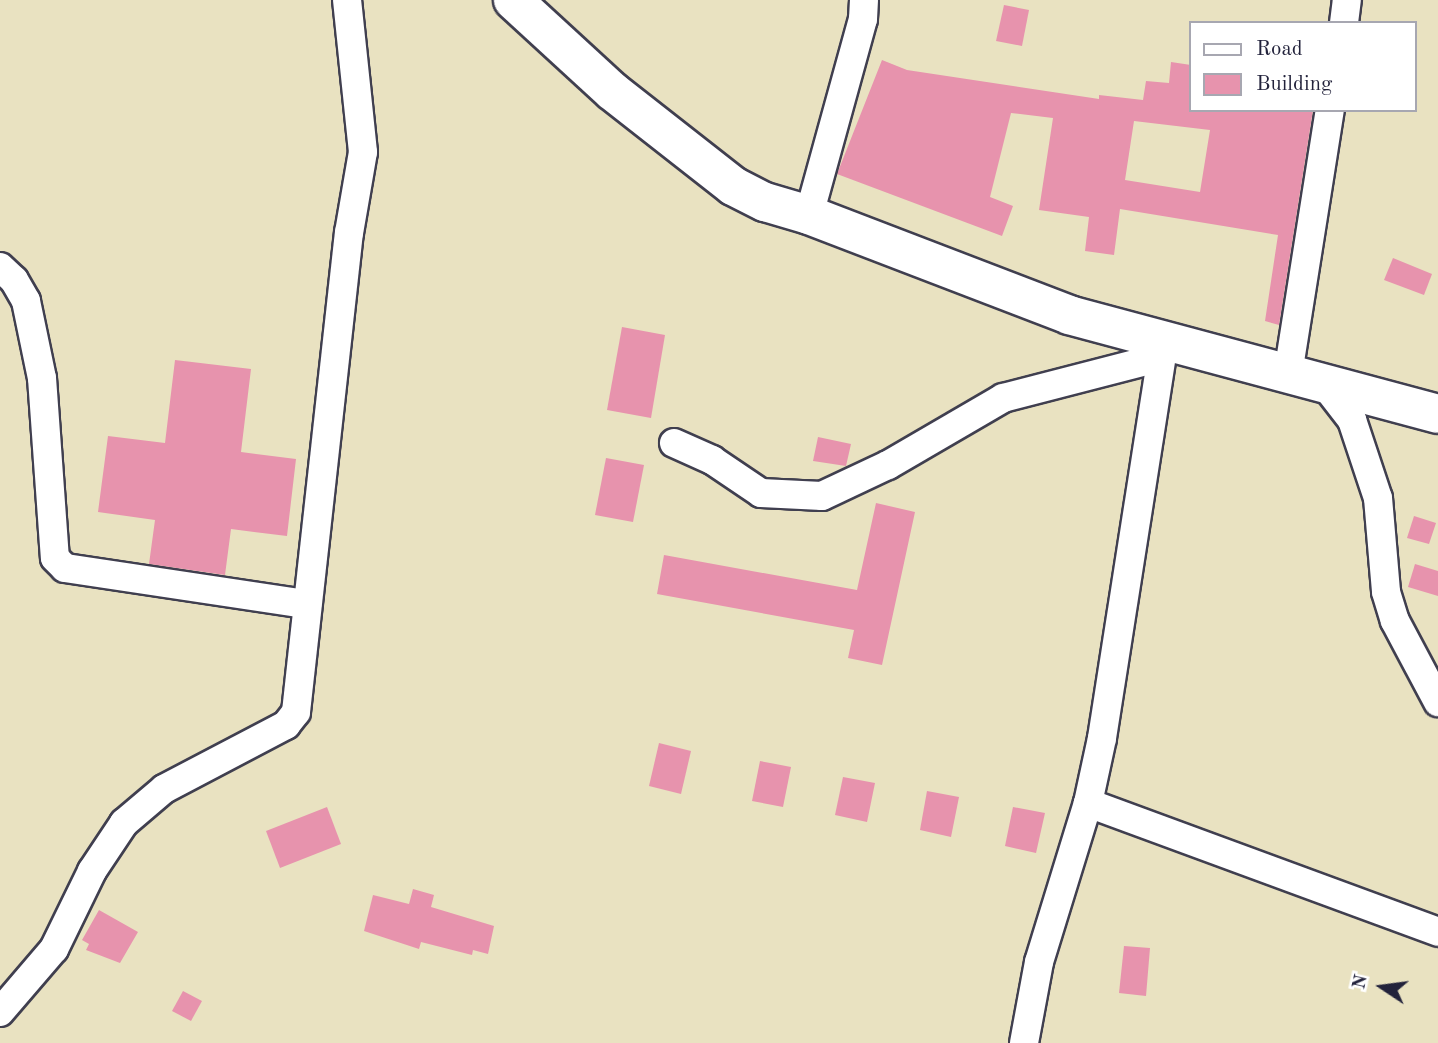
<!DOCTYPE html>
<html>
<head>
<meta charset="utf-8">
<style>
	body { margin:0 }
	#map { position:relative; width:1438px; height:1043px; overflow:hidden; background:#e9e2c1; font-family:"Old Standard TT",serif }
	div>[style] { position:absolute }
	.building>* { inset:0; background:#e793ad }
	.roads { filter:drop-shadow(2px 0 #403f4f) drop-shadow(-2px 0 #403f4f) drop-shadow(0 2px #403f4f) drop-shadow(0 -2px #403f4f) }
	.street>* { height:28px; margin:-14px; padding:0 14px; transform-origin:14px; border-radius:14px; background:#fff }
	.secondary>* { height:38px; margin:-19px; padding:0 19px; transform-origin:19px; border-radius:19px; background:#fff }
	span { translate:-50% -50%; white-space:nowrap; text-align:center; line-height:1.15; -webkit-text-stroke:5px #fff; paint-order:stroke }
	.legend { position:absolute; left:1189px; top:21px; width:228px; height:91px; box-sizing:border-box; background:#fff; border:2px solid #a7a7b1; margin:0; padding:9px 12px; list-style:none; font-size:21px; color:#22223b }
	.legend li { display:flex; align-items:center; gap:14px; height:35px }
	.legend b { width:35px; border:2px solid #a7a7b1 }
	.north { position:absolute; left:1347px; top:952px; width:70px; height:70px; -webkit-text-stroke:5px #fff; paint-order:stroke; rotate:283deg; font-size:19px; font-weight:700; line-height:28px; text-align:center; color:#22223b }
	.north::after { content:''; display:block; margin:auto; width:24px; height:32px; background:#22223b; clip-path:polygon(50% 0,100% 100%,50% 72%,0 100%) }
</style>
</head>
<body>
<div id="map">
	<div class="building">
		<i style="clip-path:polygon(1004px 5px,1029px 10px,1022px 46px,996px 41px)"></i>
		<i style="clip-path:polygon(evenodd,882px 60px,907px 70px,1099px 99px,1099px 95px,1143px 100px,1146px 81px,1169px 83px,1171px 62px,1191px 65px,1191px 110px,1313px 110px,1279px 325px,1265px 321px,1278px 235px,1120px 209px,1114px 255px,1085px 251px,1089px 217px,1039px 210px,1053px 118px,1011px 113px,990px 197px,1013px 206px,1002px 236px,837px 174px,882px 60px,1134px 121px,1210px 130px,1200px 192px,1125px 180px,1134px 121px)"></i>
		<i style="clip-path:polygon(1393px 258px,1432px 274px,1424px 295px,1384px 280px)"></i>
		<i style="clip-path:polygon(622px 327px,665px 335px,651px 418px,607px 410px)"></i>
		<i style="clip-path:polygon(175px 360px,251px 369px,241px 452px,296px 459px,287px 536px,231px 529px,225px 575px,149px 564px,155px 520px,98px 512px,108px 436px,165px 443px)"></i>
		<i style="clip-path:polygon(818px 437px,851px 444px,846px 466px,813px 461px)"></i>
		<i style="clip-path:polygon(606px 458px,644px 465px,633px 522px,595px 515px)"></i>
		<i style="clip-path:polygon(876px 503px,915px 512px,882px 665px,848px 658px,854px 630px,657px 594px,664px 555px,857px 590px)"></i>
		<i style="clip-path:polygon(1414px 516px,1436px 523px,1429px 544px,1407px 538px)"></i>
		<i style="clip-path:polygon(1415px 564px,1438px 571px,1438px 596px,1408px 587px)"></i>
		<i style="clip-path:polygon(659px 743px,691px 751px,681px 794px,649px 786px)"></i>
		<i style="clip-path:polygon(760px 761px,791px 767px,783px 807px,752px 801px)"></i>
		<i style="clip-path:polygon(843px 777px,875px 783px,867px 822px,835px 815px)"></i>
		<i style="clip-path:polygon(927px 791px,959px 797px,951px 837px,920px 830px)"></i>
		<i style="clip-path:polygon(327px 807px,341px 844px,280px 868px,266px 831px)"></i>
		<i style="clip-path:polygon(1013px 807px,1045px 813px,1036px 853px,1005px 846px)"></i>
		<i style="clip-path:polygon(413px 889px,434px 895px,431px 907px,494px 926px,488px 954px,473px 950px,472px 955px,421px 942px,419px 949px,364px 931px,373px 895px,409px 904px)"></i>
		<i style="clip-path:polygon(99px 910px,138px 932px,120px 963px,86px 950px,89px 944px,82px 940px)"></i>
		<i style="clip-path:polygon(1124px 946px,1150px 948px,1146px 996px,1119px 993px)"></i>
		<i style="clip-path:polygon(183px 991px,202px 1001px,191px 1021px,172px 1011px)"></i>
	</div>
	<div class="roads">
		<div class="street">
			<i style="left:1344px;top:23px;width:23px;rotate:-83deg"></i>
			<i style="left:809px;top:215px;width:203px;rotate:-74.6deg"></i>
			<i style="left:863px;top:19px;width:19px;rotate:-87deg"></i>
			<i style="left:0;top:267px;width:19px;rotate:43deg"></i>
			<i style="left:14px;top:280px;width:24px;rotate:60deg"></i>
			<i style="left:26px;top:301px;width:79px;rotate:78.3deg"></i>
			<i style="left:42px;top:378px;width:180px;rotate:85.9deg"></i>
			<i style="left:55px;top:558px;width:14px;rotate:45deg"></i>
			<i style="left:65px;top:568px;width:245px;rotate:8.5deg"></i>
			<i style="left:1288px;top:374px;width:267px;rotate:-81deg"></i>
			<i style="left:1324px;top:384px;width:46px;rotate:52.1deg"></i>
			<i style="left:1352px;top:420px;width:82px;rotate:71.6deg"></i>
			<i style="left:1378px;top:498px;width:94px;rotate:85.1deg"></i>
			<i style="left:1386px;top:592px;width:30px;rotate:73deg"></i>
			<i style="left:1395px;top:621px;width:92px;rotate:62deg"></i>
			<i style="left:674px;top:443px;width:42px;rotate:24.1deg"></i>
			<i style="left:712px;top:460px;width:59px;rotate:34deg"></i>
			<i style="left:761px;top:493px;width:61px;rotate:2.8deg"></i>
			<i style="left:822px;top:496px;width:73px;rotate:-25.2deg"></i>
			<i style="left:888px;top:465px;width:133px;rotate:-30.2deg"></i>
			<i style="left:1003px;top:398px;width:163px;rotate:-14.5deg"></i>
			<i style="left:1088px;top:803px;width:373px;rotate:20.2deg"></i>
			<i style="left:0;top:1012px;width:83px;rotate:-49.4deg"></i>
			<i style="left:54px;top:949px;width:87px;rotate:-64deg"></i>
			<i style="left:92px;top:871px;width:58px;rotate:-56.3deg"></i>
			<i style="left:124px;top:823px;width:52px;rotate:-40.4deg"></i>
			<i style="left:164px;top:789px;width:138px;rotate:-27.7deg"></i>
			<i style="left:286px;top:725px;width:16px;rotate:-52deg"></i>
			<i style="left:296px;top:712px;width:482px;rotate:-83.7deg"></i>
			<i style="left:349px;top:233px;width:82px;rotate:-80.2deg"></i>
			<i style="left:363px;top:152px;width:153px;rotate:-96deg"></i>
			<i style="left:1024px;top:1043px;width:82px;rotate:-79.5deg"></i>
			<i style="left:1039px;top:962px;width:166px;rotate:-72.9deg"></i>
			<i style="left:1088px;top:803px;width:66px;rotate:-77.8deg"></i>
			<i style="left:1102px;top:738px;width:401px;rotate:-81.1deg"></i>
		</div>
		<div class="secondary">
			<i style="left:513px;top:0;width:134px;rotate:42.6deg"></i>
			<i style="left:612px;top:91px;width:154px;rotate:38.1deg"></i>
			<i style="left:733px;top:186px;width:36px;rotate:27deg"></i>
			<i style="left:765px;top:202px;width:46px;rotate:16.5deg"></i>
			<i style="left:809px;top:215px;width:279px;rotate:21deg"></i>
			<i style="left:1069px;top:315px;width:382px;rotate:15deg"></i>
		</div>
	</div>
	<ul class="legend">
	<li><b style="height:9px;background:#fff"></b>Road</li>
	<li><b style="height:19px;background:#e793ad"></b>Building</li>
	</ul>
	<div class="north">N</div>
</div>
</body>
</html>
